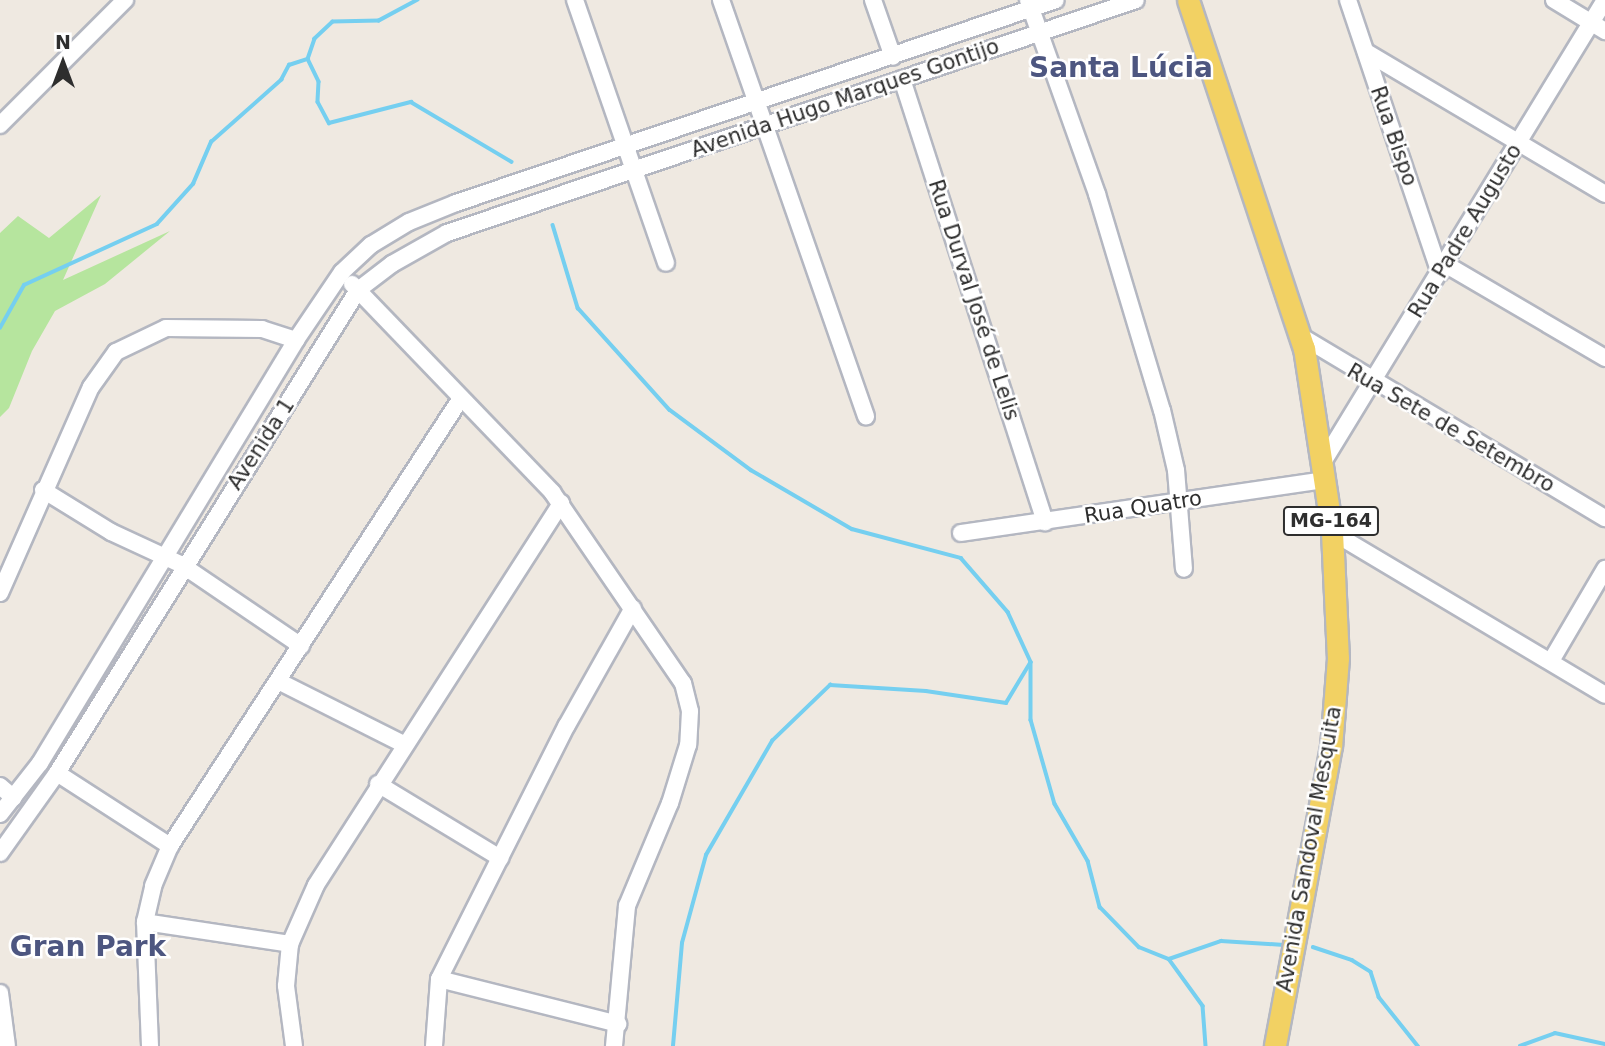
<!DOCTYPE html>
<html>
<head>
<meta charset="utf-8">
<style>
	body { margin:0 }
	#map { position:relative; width:1605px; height:1046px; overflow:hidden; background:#efe9e1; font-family:"DejaVu Sans",sans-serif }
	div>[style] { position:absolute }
	.green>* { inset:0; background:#b6e59e }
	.stream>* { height:3.5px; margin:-1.75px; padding:0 1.75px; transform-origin:1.75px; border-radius:1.75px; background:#75cff0 }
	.roads { filter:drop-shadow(2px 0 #b4b7c1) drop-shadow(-2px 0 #b4b7c1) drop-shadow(0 2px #b4b7c1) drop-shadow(0 -2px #b4b7c1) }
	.minor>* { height:16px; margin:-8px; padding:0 8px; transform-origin:8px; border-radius:8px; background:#fff }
	.major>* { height:21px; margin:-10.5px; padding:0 10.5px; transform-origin:10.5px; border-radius:10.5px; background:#f2d163 }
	span { translate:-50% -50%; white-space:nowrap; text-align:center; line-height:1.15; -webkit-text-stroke:5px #fff; paint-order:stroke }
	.shield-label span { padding:2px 5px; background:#fff; border:2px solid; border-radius:5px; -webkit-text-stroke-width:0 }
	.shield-label { font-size:19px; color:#2e2e2e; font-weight:700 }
	.street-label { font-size:21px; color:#2e2e2e }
	.district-label { font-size:28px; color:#4d5680; font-weight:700 }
	.north { position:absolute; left:28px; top:28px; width:70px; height:70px; -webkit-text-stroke:5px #fff; paint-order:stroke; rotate:0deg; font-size:19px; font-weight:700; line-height:28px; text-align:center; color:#2e2e2e }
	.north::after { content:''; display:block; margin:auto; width:24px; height:32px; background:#2e2e2e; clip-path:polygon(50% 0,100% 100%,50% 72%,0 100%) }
</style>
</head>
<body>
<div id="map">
	<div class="green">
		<i style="clip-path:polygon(101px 195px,63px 280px,170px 231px,105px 284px,55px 311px,32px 351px,9px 408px,0 417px,0 233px,18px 216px,49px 238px)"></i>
	</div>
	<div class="stream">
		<i style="left:418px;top:0;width:44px;rotate:151.7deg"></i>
		<i style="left:379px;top:21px;width:46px;rotate:178.8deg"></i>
		<i style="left:333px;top:22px;width:25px;rotate:137deg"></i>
		<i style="left:315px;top:39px;width:21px;rotate:109deg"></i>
		<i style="left:308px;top:59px;width:25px;rotate:64deg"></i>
		<i style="left:319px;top:82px;width:20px;rotate:93deg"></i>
		<i style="left:318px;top:102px;width:24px;rotate:62deg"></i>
		<i style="left:329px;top:123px;width:85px;rotate:-14.4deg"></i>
		<i style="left:411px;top:102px;width:117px;rotate:30.7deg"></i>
		<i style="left:553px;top:225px;width:87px;rotate:73.2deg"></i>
		<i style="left:578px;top:308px;width:137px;rotate:48deg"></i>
		<i style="left:670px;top:410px;width:101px;rotate:36.5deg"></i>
		<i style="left:751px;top:470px;width:117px;rotate:30.3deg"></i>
		<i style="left:852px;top:529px;width:113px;rotate:14.9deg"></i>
		<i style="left:961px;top:558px;width:72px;rotate:49deg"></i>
		<i style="left:1008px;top:612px;width:55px;rotate:65.3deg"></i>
		<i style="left:1031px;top:662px;width:58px;rotate:90deg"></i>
		<i style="left:1031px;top:720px;width:87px;rotate:74.1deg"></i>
		<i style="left:1055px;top:804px;width:66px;rotate:59.9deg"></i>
		<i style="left:1088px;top:861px;width:48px;rotate:75.4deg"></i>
		<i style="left:1100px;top:907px;width:56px;rotate:45.7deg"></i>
		<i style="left:1139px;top:947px;width:32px;rotate:22deg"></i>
		<i style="left:1169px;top:959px;width:55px;rotate:-19.1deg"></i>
		<i style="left:1221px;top:941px;width:63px;rotate:3.6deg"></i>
		<i style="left:0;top:328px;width:49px;rotate:-60.8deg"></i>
		<i style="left:24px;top:285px;width:146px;rotate:-24.6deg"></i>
		<i style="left:157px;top:224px;width:54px;rotate:-48deg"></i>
		<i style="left:193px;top:184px;width:46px;rotate:-66.8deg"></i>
		<i style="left:211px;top:142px;width:94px;rotate:-41.5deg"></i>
		<i style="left:281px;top:80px;width:17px;rotate:-62deg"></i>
		<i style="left:289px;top:65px;width:20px;rotate:-18deg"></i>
		<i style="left:1313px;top:947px;width:41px;rotate:18.4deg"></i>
		<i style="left:1352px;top:960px;width:22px;rotate:32deg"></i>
		<i style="left:1371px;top:972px;width:26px;rotate:72deg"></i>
		<i style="left:1379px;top:997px;width:63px;rotate:51.5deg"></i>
		<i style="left:1169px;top:959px;width:58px;rotate:54.1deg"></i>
		<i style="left:1203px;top:1006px;width:40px;rotate:85.7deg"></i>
		<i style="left:673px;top:1046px;width:103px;rotate:-85deg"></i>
		<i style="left:682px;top:943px;width:91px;rotate:-74.7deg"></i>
		<i style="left:706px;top:855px;width:132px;rotate:-59.9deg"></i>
		<i style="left:772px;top:741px;width:81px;rotate:-44deg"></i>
		<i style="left:830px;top:685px;width:96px;rotate:3.6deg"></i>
		<i style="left:926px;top:691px;width:81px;rotate:8.5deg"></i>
		<i style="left:1006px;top:703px;width:47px;rotate:-59deg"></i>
		<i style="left:1520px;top:1046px;width:37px;rotate:-20deg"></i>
		<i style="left:1555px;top:1033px;width:51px;rotate:12.4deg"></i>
	</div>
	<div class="roads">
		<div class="minor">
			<i style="left:575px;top:0;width:278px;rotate:70.9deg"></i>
			<i style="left:721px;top:0;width:441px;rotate:70.8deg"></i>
			<i style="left:873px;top:0;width:60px;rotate:70.7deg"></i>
			<i style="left:1028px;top:0;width:206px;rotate:70.4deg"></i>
			<i style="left:1097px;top:194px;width:226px;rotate:73.3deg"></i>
			<i style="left:1162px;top:410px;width:62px;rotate:76.9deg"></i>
			<i style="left:1176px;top:470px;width:99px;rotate:85.4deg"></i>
			<i style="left:1348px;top:0;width:288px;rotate:71.4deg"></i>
			<i style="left:1554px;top:0;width:60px;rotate:31.3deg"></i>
			<i style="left:1366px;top:52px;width:278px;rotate:30.7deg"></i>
			<i style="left:902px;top:79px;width:466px;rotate:72.1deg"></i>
			<i style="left:0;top:125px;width:177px;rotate:-45deg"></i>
			<i style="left:1445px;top:264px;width:186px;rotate:30.4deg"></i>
			<i style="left:352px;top:284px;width:289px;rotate:46.1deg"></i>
			<i style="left:552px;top:492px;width:232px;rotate:55.6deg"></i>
			<i style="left:683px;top:683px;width:29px;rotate:76deg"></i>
			<i style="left:690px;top:711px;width:34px;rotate:93deg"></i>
			<i style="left:688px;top:745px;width:61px;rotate:107.2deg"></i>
			<i style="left:670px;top:803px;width:112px;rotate:112.7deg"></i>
			<i style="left:627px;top:906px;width:141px;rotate:95.3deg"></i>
			<i style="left:1299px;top:335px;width:357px;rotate:30.9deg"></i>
			<i style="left:1323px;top:462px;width:541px;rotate:-58.6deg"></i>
			<i style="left:43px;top:490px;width:80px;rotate:31.7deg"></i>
			<i style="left:111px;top:532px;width:78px;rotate:24.9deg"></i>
			<i style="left:182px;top:565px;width:144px;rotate:34.2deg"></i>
			<i style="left:1332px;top:532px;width:318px;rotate:30.8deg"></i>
			<i style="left:961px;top:533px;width:369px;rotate:-8.3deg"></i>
			<i style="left:0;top:593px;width:225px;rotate:-66.2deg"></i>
			<i style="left:91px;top:387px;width:43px;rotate:-54.5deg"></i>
			<i style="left:116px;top:352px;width:55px;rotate:-25.6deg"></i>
			<i style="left:166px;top:328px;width:96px;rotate:0.6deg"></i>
			<i style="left:262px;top:329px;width:36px;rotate:18deg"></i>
			<i style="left:1551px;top:661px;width:107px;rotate:-59.6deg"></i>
			<i style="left:278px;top:681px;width:140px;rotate:26.7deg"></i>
			<i style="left:57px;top:773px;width:135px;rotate:32.9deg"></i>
			<i style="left:378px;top:784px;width:143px;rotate:31.2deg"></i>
			<i style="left:0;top:786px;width:18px;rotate:41deg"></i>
			<i style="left:0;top:814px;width:65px;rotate:-51.9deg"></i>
			<i style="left:40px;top:763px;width:494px;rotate:-58.8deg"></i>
			<i style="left:296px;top:340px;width:82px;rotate:-55.9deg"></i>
			<i style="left:342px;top:272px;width:40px;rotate:-43deg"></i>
			<i style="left:371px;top:245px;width:44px;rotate:-31.2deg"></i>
			<i style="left:409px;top:222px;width:51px;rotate:-22deg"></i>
			<i style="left:456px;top:203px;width:633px;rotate:-18.69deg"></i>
			<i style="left:0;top:853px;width:98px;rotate:-54.5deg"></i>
			<i style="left:57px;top:773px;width:569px;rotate:-58.07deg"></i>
			<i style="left:358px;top:290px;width:43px;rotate:-37.4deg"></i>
			<i style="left:392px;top:264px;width:63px;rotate:-29.4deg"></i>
			<i style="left:447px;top:233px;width:727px;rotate:-18.68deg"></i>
			<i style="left:145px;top:922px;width:147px;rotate:8.6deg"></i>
			<i style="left:439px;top:979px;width:185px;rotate:14.1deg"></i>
			<i style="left:0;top:993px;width:53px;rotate:82.5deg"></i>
			<i style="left:150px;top:1046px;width:124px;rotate:-92.3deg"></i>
			<i style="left:145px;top:922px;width:37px;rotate:-77deg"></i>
			<i style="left:153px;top:886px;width:43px;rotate:-67deg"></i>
			<i style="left:170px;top:846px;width:534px;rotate:-56.99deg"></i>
			<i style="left:294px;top:1046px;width:61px;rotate:-97.6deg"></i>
			<i style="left:286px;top:986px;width:42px;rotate:-84.6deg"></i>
			<i style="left:290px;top:944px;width:64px;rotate:-66.2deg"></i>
			<i style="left:316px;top:885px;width:454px;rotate:-57.3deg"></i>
			<i style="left:434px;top:1046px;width:67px;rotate:-85.7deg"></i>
			<i style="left:439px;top:979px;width:284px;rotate:-63.3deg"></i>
			<i style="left:567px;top:725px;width:134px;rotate:-60.6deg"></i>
		</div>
		<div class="major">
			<i style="left:1188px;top:0;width:367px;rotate:71.6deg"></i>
			<i style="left:1304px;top:348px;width:186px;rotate:81.3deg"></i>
			<i style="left:1332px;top:532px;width:126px;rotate:87.3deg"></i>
			<i style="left:1338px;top:658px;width:88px;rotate:94.5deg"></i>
			<i style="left:1331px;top:746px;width:305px;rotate:100.6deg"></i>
		</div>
	</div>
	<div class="shield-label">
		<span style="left:1331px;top:521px">MG-164</span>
	</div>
	<div class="street-label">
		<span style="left:845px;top:98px;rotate:-19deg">Avenida Hugo Marques Gontijo</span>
		<span style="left:1394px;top:136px;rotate:71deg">Rua Bispo</span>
		<span style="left:1465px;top:231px;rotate:-59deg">Rua Padre Augusto</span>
		<span style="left:974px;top:300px;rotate:72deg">Rua Durval José de Lelis</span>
		<span style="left:1451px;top:428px;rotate:30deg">Rua Sete de Setembro</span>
		<span style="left:261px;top:444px;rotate:-57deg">Avenida 1</span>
		<span style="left:1143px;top:507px;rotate:-9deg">Rua Quatro</span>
		<span style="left:1309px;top:849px;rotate:-80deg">Avenida Sandoval Mesquita</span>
	</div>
	<div class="district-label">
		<span style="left:1121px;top:68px">Santa Lúcia</span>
		<span style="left:88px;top:947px">Gran Park</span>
	</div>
	<div class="north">N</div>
</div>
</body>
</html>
